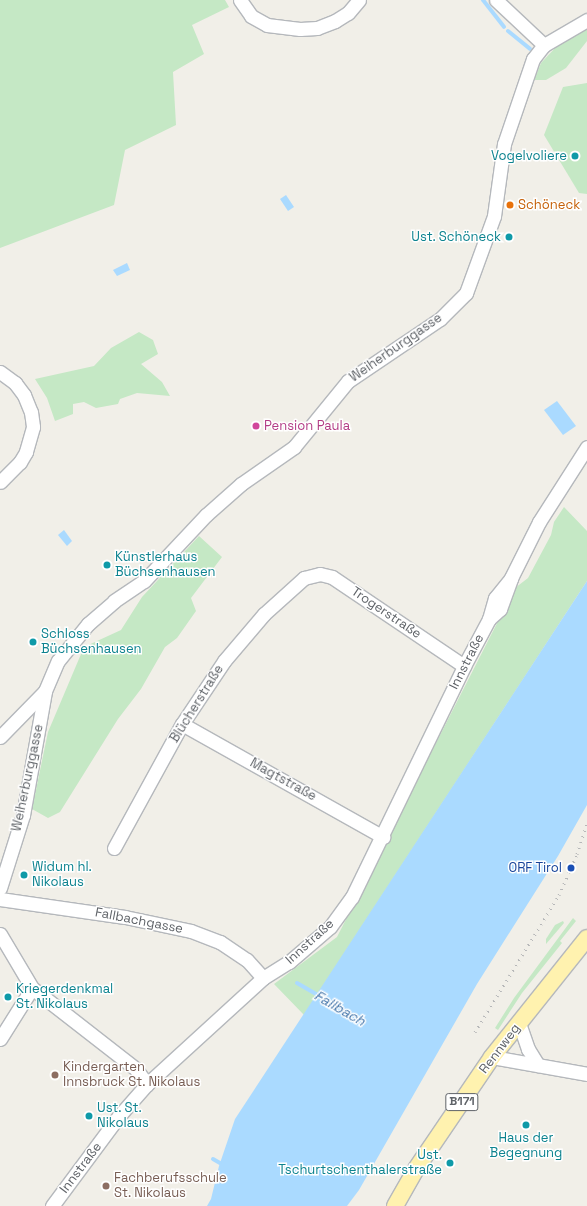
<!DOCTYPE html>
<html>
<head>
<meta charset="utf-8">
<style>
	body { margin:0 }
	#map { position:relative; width:587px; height:1206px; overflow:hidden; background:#f1efe8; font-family:"Space Grotesk",sans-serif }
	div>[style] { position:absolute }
	.green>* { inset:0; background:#c5e8c5 }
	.water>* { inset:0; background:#aadaff }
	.stream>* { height:4px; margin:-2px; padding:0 2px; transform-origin:2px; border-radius:2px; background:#aadaff }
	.roads { filter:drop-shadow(1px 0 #b5b8bc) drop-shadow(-1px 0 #b5b8bc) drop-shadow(0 1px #b5b8bc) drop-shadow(0 -1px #b5b8bc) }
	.minor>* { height:13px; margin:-6.5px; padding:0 6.5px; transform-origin:6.5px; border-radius:6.5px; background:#fff }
	.major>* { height:16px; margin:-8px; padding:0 8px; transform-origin:8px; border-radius:8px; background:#fff2af }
	.rail>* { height:3px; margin-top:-1.5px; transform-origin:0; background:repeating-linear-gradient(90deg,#b6b7b8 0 1px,transparent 0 6px) }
	.dots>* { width:11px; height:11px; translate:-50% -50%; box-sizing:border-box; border:2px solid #fff; border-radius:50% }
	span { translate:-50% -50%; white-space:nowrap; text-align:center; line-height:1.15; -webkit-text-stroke:3px #fff; paint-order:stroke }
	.shield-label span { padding:1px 3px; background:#fff; border:1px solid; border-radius:3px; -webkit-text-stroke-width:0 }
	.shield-label { font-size:12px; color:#5f6368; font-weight:700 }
	.culture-label { font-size:13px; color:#0d838f }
	.right { translate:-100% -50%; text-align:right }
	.left { translate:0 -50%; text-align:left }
	.food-label { font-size:13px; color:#c56008 }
	.street-label { font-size:13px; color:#5f6368 }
	.hotel-label { font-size:13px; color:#b23c85 }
	.transit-label { font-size:13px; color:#164399 }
	.education-label { font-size:13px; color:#785e54 }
	.water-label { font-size:14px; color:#4174aa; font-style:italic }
</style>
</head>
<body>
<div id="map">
	<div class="green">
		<i style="clip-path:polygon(0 0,225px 0,229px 7px,192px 25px,204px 54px,173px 72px,176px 125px,125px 150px,114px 205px,0 248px)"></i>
		<i style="clip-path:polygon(587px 28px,587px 41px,566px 68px,546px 80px,534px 80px,541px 63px,557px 46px)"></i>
		<i style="clip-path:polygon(587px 83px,587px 194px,579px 193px,544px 135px,563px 87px)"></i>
		<i style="clip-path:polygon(139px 332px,153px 340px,158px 354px,141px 364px,162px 382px,170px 396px,137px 393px,120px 399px,118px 404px,96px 408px,84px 402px,73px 404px,73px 414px,55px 421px,47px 398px,35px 379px,94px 366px,111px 348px)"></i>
		<i style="clip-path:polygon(564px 507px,587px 531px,587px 581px,304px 1015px,274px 984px,337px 937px,515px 588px,528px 578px,551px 535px,554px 522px)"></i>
		<i style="clip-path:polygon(199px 536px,222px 557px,191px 598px,196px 611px,177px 638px,165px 647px,141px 689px,118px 719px,60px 812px,48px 818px,32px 809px,48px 732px,84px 647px,121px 630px,142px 597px)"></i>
		<i style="clip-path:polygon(573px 918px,576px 921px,560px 941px,562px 943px,522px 993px,498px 1030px,495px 1028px,514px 998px)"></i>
		<i style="clip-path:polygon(563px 921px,564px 923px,546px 944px,546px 939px,555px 925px)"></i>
	</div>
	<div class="water">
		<i style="clip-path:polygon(286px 195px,294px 207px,288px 211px,280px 199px)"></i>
		<i style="clip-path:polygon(127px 263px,130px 270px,117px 276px,113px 270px)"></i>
		<i style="clip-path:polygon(557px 401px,576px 426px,563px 435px,544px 410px)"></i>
		<i style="clip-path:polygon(64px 530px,72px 541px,67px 546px,58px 535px)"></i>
		<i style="clip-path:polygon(587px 581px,587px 805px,558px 856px,477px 984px,359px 1190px,347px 1206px,207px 1206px,211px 1199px,219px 1166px,235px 1119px)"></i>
	</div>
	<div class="stream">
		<i style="left:483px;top:0;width:34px;rotate:52deg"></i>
		<i style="left:508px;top:31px;width:28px;rotate:39deg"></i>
		<i style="left:297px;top:983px;width:28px;rotate:30deg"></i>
		<i style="left:213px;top:1159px;width:8px;rotate:30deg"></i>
	</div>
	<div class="roads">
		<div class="minor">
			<i style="left:240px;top:0;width:19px;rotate:55deg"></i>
			<i style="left:251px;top:16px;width:18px;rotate:29deg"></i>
			<i style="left:267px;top:25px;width:33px;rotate:7deg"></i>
			<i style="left:300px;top:29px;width:17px;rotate:-3deg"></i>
			<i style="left:317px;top:28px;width:19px;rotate:-21deg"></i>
			<i style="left:335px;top:21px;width:15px;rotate:-32deg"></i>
			<i style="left:348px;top:13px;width:17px;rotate:-50deg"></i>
			<i style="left:496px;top:0;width:66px;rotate:43.2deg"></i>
			<i style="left:0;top:372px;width:19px;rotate:36deg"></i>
			<i style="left:15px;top:383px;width:15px;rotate:53deg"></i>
			<i style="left:24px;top:395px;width:18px;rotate:68deg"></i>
			<i style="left:31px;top:412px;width:15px;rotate:82deg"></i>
			<i style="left:33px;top:427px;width:26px;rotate:106deg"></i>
			<i style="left:26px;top:452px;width:12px;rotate:121deg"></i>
			<i style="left:20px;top:462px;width:28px;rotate:135deg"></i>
			<i style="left:489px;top:619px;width:15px;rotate:-42deg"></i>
			<i style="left:500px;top:609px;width:33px;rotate:-70deg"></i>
			<i style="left:511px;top:578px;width:63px;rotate:-63.4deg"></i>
			<i style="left:539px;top:522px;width:89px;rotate:-57.4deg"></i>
			<i style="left:182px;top:724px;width:231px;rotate:29.3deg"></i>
			<i style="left:0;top:737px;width:64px;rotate:-45.6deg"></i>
			<i style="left:114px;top:848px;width:141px;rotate:-61.3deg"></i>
			<i style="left:182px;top:724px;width:76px;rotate:-56.3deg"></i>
			<i style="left:224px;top:661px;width:62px;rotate:-49.6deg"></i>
			<i style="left:264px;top:614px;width:54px;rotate:-42deg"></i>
			<i style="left:304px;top:578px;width:16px;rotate:-14deg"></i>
			<i style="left:320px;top:574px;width:12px;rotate:14deg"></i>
			<i style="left:332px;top:577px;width:159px;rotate:34deg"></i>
			<i style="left:0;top:888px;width:77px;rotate:-72.5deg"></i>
			<i style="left:23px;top:815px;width:126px;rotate:-79.9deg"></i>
			<i style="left:45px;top:691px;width:33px;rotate:-67deg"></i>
			<i style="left:58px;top:661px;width:48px;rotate:-51deg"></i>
			<i style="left:88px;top:624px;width:35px;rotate:-41deg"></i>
			<i style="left:114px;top:601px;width:36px;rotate:-34deg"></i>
			<i style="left:144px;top:581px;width:91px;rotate:-46.8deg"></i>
			<i style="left:206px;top:515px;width:47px;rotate:-41.5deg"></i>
			<i style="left:241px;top:484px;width:65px;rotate:-34.9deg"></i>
			<i style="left:294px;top:447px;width:85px;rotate:-50.7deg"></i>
			<i style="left:348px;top:381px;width:111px;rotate:-34deg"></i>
			<i style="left:440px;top:319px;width:37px;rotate:-45deg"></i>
			<i style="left:466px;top:293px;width:82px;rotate:-70deg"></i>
			<i style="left:494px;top:216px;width:73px;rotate:-82.1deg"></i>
			<i style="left:504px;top:144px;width:90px;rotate:-71.2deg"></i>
			<i style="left:533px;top:59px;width:18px;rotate:-52deg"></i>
			<i style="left:544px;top:45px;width:50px;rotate:-30.2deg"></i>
			<i style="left:0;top:899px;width:126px;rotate:8.2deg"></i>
			<i style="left:125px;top:917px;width:67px;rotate:12deg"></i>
			<i style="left:191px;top:931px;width:31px;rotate:21deg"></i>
			<i style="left:220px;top:942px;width:32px;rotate:34deg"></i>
			<i style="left:247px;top:960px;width:24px;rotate:48deg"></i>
			<i style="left:0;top:934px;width:63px;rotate:59.3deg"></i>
			<i style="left:32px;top:988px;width:132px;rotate:37.9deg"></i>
			<i style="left:136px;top:1069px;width:19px;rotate:54deg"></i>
			<i style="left:519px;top:1023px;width:28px;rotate:71deg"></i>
			<i style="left:528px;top:1049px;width:19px;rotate:58deg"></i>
			<i style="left:0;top:1039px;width:60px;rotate:-57.9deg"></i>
			<i style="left:492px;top:1057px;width:97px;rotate:10.1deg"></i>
			<i style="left:52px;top:1206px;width:111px;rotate:-53.4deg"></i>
			<i style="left:118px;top:1117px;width:44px;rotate:-48.7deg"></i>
			<i style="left:147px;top:1084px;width:157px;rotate:-42.4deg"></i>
			<i style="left:263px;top:978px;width:31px;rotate:-32deg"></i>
			<i style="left:289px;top:962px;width:54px;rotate:-40.5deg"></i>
			<i style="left:330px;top:927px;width:37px;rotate:-54deg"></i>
			<i style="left:352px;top:897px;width:257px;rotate:-64.1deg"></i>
			<i style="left:464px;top:666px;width:53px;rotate:-62deg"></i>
			<i style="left:489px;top:619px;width:22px;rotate:-74deg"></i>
			<i style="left:495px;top:598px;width:26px;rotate:-51deg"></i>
		</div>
		<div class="major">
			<i style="left:395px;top:1206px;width:43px;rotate:-60.4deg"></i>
			<i style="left:416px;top:1169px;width:135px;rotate:-55.8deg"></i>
			<i style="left:492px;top:1057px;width:152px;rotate:-51.4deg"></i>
		</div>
	</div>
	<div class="rail">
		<i style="left:475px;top:1032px;width:161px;rotate:-58.5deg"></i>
		<i style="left:559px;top:895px;width:45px;rotate:-66.3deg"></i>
		<i style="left:577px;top:854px;width:33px;rotate:-72deg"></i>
	</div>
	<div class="dots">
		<i style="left:575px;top:156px;background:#0f9aa8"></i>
		<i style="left:510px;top:205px;background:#e8710a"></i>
		<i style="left:509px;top:237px;background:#0f9aa8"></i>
		<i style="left:256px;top:426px;background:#d1479c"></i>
		<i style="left:107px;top:565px;background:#0f9aa8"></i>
		<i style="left:33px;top:642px;background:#0f9aa8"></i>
		<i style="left:571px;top:868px;background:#1a4fb4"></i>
		<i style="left:24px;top:875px;background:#0f9aa8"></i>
		<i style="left:8px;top:997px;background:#0f9aa8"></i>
		<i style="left:55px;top:1075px;background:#8d6e63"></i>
		<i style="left:89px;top:1116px;background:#0f9aa8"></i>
		<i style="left:526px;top:1125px;background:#0f9aa8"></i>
		<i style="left:450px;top:1163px;background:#0f9aa8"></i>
		<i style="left:106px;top:1186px;background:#8d6e63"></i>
	</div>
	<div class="shield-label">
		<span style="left:462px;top:1102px">B171</span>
	</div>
	<div class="culture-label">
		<span class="right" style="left:567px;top:156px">Vogelvoliere</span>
		<span class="right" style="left:501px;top:237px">Ust. Schöneck</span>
		<span class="left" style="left:115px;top:565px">Künstlerhaus<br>Büchsenhausen</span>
		<span class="left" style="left:41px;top:642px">Schloss<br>Büchsenhausen</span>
		<span class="left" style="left:32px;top:875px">Widum hl.<br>Nikolaus</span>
		<span class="left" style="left:16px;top:997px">Kriegerdenkmal<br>St. Nikolaus</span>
		<span class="left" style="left:97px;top:1116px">Ust. St.<br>Nikolaus</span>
		<span style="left:526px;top:1146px">Haus der<br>Begegnung</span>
		<span class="right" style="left:442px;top:1163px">Ust.<br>Tschurtschenthalerstraße</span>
	</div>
	<div class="food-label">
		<span class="left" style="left:518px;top:205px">Schöneck</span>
	</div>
	<div class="street-label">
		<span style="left:396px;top:348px;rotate:-35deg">Weiherburggasse</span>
		<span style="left:386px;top:613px;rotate:34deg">Trogerstraße</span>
		<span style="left:467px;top:662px;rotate:-63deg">Innstraße</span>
		<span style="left:197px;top:704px;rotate:-58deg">Blücherstraße</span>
		<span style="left:28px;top:778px;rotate:-78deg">Weiherburggasse</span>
		<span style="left:283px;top:780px;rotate:29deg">Magtstraße</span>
		<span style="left:139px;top:921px;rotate:11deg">Fallbachgasse</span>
		<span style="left:310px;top:942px;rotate:-42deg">Innstraße</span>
		<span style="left:500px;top:1049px;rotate:-53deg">Rennweg</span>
		<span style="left:81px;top:1168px;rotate:-53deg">Innstraße</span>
	</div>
	<div class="hotel-label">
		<span class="left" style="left:264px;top:426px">Pension Paula</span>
	</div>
	<div class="transit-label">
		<span class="right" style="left:562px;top:868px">ORF Tirol</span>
	</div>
	<div class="education-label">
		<span class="left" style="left:63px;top:1075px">Kindergarten<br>Innsbruck St. Nikolaus</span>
		<span class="left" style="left:114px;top:1186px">Fachberufsschule<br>St. Nikolaus</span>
	</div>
	<div class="water-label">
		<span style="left:340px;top:1008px;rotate:30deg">Fallbach</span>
	</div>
</div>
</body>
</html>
